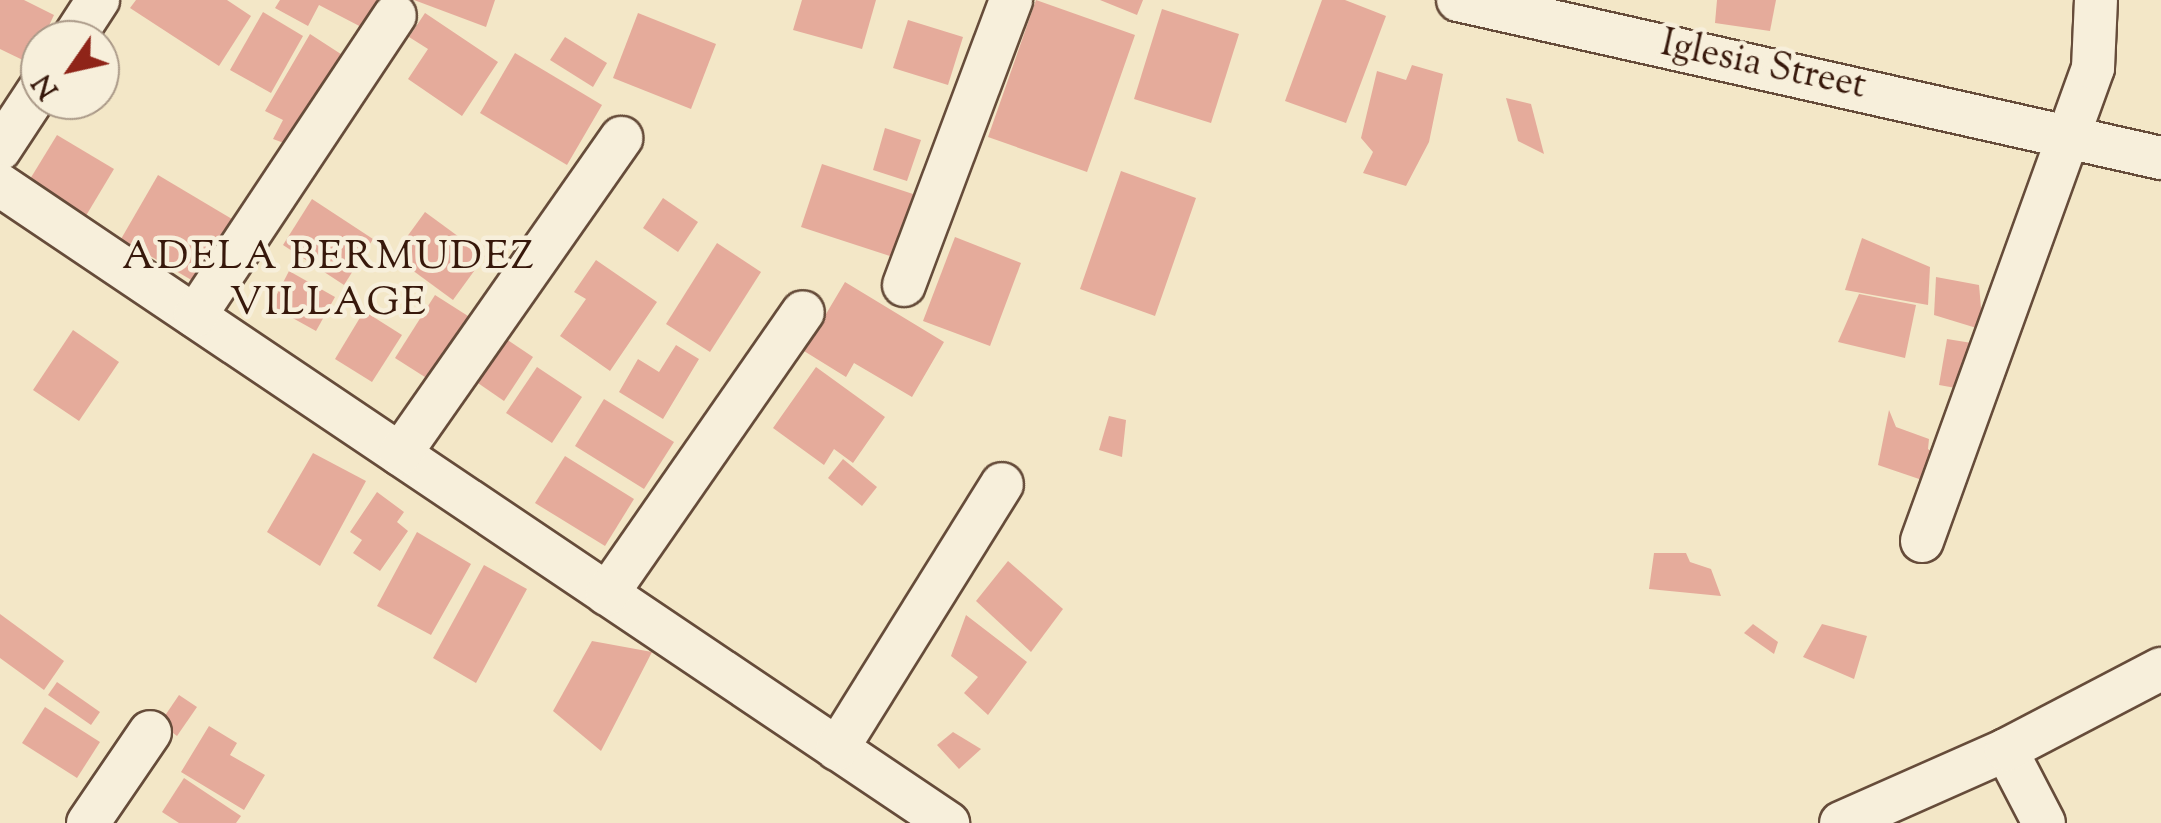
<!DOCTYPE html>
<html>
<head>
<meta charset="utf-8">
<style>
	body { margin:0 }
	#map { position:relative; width:2161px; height:823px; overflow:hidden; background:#f3e7c7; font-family:"Sorts Mill Goudy",serif }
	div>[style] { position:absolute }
	.building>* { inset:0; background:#e5ab9b }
	.roads { filter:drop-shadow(2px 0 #664c3a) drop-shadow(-2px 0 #664c3a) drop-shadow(0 2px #664c3a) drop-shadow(0 -2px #664c3a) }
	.minor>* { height:42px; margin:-21px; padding:0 21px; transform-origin:21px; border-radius:21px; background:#f7efdb }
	span { translate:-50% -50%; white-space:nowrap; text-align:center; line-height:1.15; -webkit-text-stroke:9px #f7efdb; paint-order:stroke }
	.street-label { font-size:38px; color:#37180b }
	.neighbourhood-label { font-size:40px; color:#37180b; letter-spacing:2.5px }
	.north { position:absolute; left:20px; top:20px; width:100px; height:100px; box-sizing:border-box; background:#f7efdb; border:2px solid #a98; border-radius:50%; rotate:236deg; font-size:28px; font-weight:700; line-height:40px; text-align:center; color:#37180b }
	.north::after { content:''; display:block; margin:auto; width:35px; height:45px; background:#8f2418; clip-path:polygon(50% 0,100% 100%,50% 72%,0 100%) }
</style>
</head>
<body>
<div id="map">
	<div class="building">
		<i style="clip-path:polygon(0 0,24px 0,54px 15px,31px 64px,0 49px)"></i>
		<i style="clip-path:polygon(136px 0,227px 0,251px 16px,219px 66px,130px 8px)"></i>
		<i style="clip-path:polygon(280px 0,383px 0,367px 30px,319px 5px,308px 26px,275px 8px)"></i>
		<i style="clip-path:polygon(414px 0,495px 0,486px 27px)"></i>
		<i style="clip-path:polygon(802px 0,876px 0,862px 49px,793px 30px)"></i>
		<i style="clip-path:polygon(1036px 0,1135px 35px,1087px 172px,988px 137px)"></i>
		<i style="clip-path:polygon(1100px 0,1143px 0,1137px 15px)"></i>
		<i style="clip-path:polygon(1322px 0,1345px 0,1386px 16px,1346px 123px,1285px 101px)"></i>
		<i style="clip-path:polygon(1717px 0,1776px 0,1770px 31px,1715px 23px)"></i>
		<i style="clip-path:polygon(1162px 9px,1239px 34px,1211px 123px,1134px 99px)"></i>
		<i style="clip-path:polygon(263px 12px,303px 36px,271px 93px,230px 70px)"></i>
		<i style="clip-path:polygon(425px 13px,498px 62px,462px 116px,408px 79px,428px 49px,409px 37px)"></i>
		<i style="clip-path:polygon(638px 13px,716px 44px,691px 109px,613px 78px)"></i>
		<i style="clip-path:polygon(908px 20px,963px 37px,948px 85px,893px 68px)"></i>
		<i style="clip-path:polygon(310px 34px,347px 58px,292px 146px,273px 139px,283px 120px,265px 111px)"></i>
		<i style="clip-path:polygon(565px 37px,607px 63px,593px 87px,550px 60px)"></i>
		<i style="clip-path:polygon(515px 53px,602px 105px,567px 165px,480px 113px)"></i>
		<i style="clip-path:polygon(1412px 65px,1443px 74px,1429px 142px,1406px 186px,1363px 173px,1373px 152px,1361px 138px,1377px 71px,1406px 80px)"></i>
		<i style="clip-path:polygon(1506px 98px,1531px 104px,1544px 154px,1518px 141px)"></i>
		<i style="clip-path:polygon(885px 128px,921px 140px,907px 181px,873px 170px)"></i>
		<i style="clip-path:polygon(57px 135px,114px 169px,84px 219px,27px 184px)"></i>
		<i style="clip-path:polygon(822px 164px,916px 195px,896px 258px,801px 227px)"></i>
		<i style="clip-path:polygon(1121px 171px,1196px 198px,1155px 316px,1080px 289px)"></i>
		<i style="clip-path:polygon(158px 175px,237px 222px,200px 285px,121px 239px)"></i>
		<i style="clip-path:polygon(663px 198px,698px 222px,678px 252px,643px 228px)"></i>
		<i style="clip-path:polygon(312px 199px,373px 239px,344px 285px,283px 245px)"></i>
		<i style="clip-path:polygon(425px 212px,485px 256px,453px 300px,393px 256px)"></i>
		<i style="clip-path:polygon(955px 237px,1021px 263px,990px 346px,923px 321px)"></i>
		<i style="clip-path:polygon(1862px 238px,1930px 267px,1928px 305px,1845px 290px)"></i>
		<i style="clip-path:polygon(717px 243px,761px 272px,710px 352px,666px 324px)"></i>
		<i style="clip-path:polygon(596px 260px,657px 302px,610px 371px,560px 336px,586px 299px,574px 292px)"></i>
		<i style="clip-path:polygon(289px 271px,335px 297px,316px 331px,271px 306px)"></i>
		<i style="clip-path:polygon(1936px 277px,1979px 285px,1983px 330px,1934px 315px)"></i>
		<i style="clip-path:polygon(845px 282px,944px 342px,912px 397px,854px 363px,846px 377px,804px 351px)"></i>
		<i style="clip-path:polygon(1859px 294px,1916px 305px,1905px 358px,1838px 342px)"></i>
		<i style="clip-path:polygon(435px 295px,479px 323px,439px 386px,395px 358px)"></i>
		<i style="clip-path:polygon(364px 311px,402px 335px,372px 382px,335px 359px)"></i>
		<i style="clip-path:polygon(73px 330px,119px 362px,79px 421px,33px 390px)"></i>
		<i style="clip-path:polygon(503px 337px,533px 357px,504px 401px,475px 381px)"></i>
		<i style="clip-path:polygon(1947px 339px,1978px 344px,1967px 390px,1939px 385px)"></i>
		<i style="clip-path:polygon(676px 345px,699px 359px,663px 419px,619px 392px,638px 359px,659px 372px)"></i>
		<i style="clip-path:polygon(537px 367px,582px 397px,552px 443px,506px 413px)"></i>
		<i style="clip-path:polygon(816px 367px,885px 417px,853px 463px,834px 449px,824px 465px,773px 428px)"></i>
		<i style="clip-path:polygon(604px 399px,674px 442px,644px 489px,575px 446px)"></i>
		<i style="clip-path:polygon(1889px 410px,1896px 427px,1929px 439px,1928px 449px,1938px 456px,1925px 481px,1878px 465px)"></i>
		<i style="clip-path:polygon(1109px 416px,1126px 420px,1122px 457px,1099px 450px)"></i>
		<i style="clip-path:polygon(313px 453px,366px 481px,320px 566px,267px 532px)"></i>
		<i style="clip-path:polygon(565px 456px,634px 499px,605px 546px,535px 503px)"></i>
		<i style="clip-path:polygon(843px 459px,877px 487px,862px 506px,828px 478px)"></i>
		<i style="clip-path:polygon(377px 492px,404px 512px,397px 522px,408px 531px,380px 571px,353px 553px,362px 540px,350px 532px)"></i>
		<i style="clip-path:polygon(417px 532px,471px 564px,431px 635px,377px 606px)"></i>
		<i style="clip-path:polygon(1654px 553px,1686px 553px,1690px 562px,1711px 569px,1721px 596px,1649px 589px)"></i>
		<i style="clip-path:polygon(1008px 561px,1063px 609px,1031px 652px,976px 601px)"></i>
		<i style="clip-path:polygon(484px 565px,527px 589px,476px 683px,433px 658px)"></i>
		<i style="clip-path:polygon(0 614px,64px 661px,44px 690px,0 658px)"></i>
		<i style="clip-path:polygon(966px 615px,1027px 662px,988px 715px,964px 693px,978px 677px,951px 656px)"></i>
		<i style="clip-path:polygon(1753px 624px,1778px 642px,1774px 654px,1744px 633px)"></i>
		<i style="clip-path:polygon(1822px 624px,1867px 636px,1854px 679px,1803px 657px)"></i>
		<i style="clip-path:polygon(592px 641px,652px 652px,601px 751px,553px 711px)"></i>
		<i style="clip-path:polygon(57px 682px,100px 712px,91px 725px,48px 695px)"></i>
		<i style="clip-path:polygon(179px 695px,197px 707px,177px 736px,160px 723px)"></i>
		<i style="clip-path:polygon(45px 707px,100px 742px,77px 778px,22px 743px)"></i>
		<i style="clip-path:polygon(209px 726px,237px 743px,230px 755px,265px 775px,244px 810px,181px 772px)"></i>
		<i style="clip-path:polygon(953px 732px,981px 749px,959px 769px,937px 745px)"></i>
		<i style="clip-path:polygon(184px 778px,241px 816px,236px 823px,179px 823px,162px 812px)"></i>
	</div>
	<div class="roads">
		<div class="minor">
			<i style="left:1458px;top:0;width:721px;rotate:12.67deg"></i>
			<i style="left:72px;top:40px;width:48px;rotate:-57deg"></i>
			<i style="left:0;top:149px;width:73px;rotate:-56.7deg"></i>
			<i style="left:0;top:185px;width:1143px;rotate:33.94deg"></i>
			<i style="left:904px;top:285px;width:304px;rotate:-69.4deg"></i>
			<i style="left:195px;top:316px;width:361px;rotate:-56.4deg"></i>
			<i style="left:400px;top:454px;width:386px;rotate:-55deg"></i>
			<i style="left:1922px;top:541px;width:503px;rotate:-70.12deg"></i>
			<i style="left:2093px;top:68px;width:68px;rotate:-87.5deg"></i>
			<i style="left:607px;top:594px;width:343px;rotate:-55.2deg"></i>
			<i style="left:837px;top:749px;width:312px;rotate:-58.1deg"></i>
			<i style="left:2006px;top:750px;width:82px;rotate:62.5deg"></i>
			<i style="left:88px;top:823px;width:110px;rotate:-55.7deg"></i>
			<i style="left:1841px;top:823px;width:180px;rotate:-23.9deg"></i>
			<i style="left:2006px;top:750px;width:175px;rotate:-27.6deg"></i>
		</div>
	</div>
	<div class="street-label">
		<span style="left:1763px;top:67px;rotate:12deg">Iglesia Street</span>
	</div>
	<div class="neighbourhood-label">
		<span style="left:329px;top:282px">ADELA BERMUDEZ<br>VILLAGE</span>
	</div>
	<div class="north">N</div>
</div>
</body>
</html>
